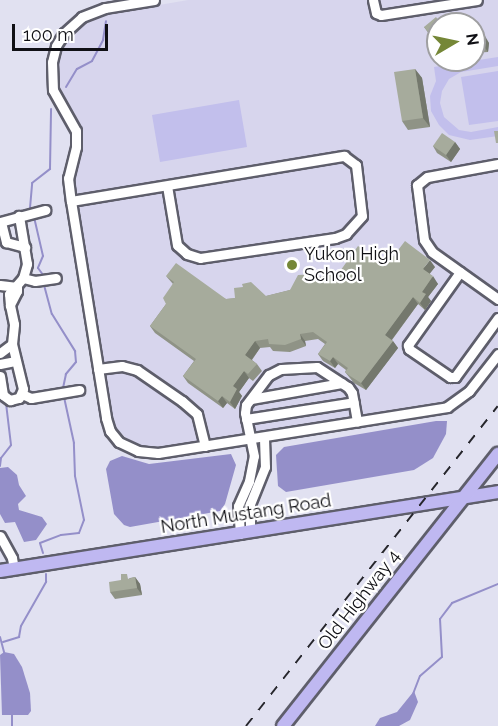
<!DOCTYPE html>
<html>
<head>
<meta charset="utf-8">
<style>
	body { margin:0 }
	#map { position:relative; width:498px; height:726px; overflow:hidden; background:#e1e1f1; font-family:Raleway,sans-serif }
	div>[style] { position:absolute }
	.built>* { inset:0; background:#d7d5ed }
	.green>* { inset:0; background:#c2bfec }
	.water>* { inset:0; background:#948fc9 }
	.stream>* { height:2px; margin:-1px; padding:0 1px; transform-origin:1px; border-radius:1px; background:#948fc9 }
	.roads { filter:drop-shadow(2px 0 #5e5e6b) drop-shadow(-2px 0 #5e5e6b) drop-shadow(0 2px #5e5e6b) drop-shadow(0 -2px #5e5e6b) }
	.minor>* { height:9px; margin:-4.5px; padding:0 4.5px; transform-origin:4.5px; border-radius:4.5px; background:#fff }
	.major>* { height:12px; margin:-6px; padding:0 6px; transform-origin:6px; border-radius:6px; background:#bfb8f1 }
	.rail>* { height:2px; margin-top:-1px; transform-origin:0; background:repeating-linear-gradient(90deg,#25252b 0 10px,transparent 0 20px) }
	.wall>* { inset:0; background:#8f9386 }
	.shaded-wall>* { inset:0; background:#74786d }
	.building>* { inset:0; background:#a6ab9c }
	.dots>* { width:16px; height:16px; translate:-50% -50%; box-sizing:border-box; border:3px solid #fff; border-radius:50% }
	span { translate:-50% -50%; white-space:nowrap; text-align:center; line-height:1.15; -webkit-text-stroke:4.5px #fff; paint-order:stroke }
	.poi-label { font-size:18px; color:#101015 }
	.left { translate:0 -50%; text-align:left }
	.street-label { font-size:18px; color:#101015 }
	.north { position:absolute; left:426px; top:12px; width:60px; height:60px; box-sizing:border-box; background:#fff; border:2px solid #9f9fa1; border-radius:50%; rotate:81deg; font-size:16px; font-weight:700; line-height:24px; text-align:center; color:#101015 }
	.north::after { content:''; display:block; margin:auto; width:21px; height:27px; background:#758737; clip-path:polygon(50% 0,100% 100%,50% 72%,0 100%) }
	.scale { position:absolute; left:12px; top:24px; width:96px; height:27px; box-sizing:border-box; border:3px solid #101015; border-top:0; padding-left:8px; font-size:18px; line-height:21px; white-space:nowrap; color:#101015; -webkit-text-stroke:4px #fff; paint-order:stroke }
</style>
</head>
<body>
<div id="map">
	<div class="built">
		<i style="clip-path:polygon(evenodd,188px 0,498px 0,498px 347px,462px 392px,451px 400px,154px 449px,137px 447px,114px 427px,74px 184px,74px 173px,83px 144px,83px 135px,76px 117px,57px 85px,55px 70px,59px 52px,68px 36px,80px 23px,90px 17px,188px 0,438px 24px,474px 24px,474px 60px,438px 60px,438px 24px)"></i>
	</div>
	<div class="green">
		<i style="clip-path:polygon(498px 57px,498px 66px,461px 72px,449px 79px,442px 91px,440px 103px,444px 117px,459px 130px,471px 132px,498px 127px,498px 136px,470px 140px,449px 135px,439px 125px,431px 111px,430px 96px,436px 81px,434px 67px)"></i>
		<i style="clip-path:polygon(498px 71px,498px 121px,469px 125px,461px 77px)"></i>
		<i style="clip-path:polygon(239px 100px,247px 147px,160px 162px,152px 115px)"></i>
	</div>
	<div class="water">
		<i style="clip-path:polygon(436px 421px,447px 421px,446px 434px,433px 458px,414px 470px,286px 492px,278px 486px,276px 455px,284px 447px)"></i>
		<i style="clip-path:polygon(231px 454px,236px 465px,225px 504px,220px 511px,130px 527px,124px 525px,114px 514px,106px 469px,110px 461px,122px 456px,149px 464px)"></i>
		<i style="clip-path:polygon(8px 467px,17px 475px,19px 485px,26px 496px,18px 504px,19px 510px,42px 517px,47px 524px,36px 540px,24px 542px,15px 522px,5px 523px,0 514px,0 468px)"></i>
		<i style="clip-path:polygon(4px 652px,14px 654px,22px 667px,30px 693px,31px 711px,28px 715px,2px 715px,0 655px)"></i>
		<i style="clip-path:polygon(414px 691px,418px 702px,410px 720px,399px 726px,375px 726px,380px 718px,397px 712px)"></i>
	</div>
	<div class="stream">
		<i style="left:66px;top:87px;width:21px;rotate:-59deg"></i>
		<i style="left:77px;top:69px;width:17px;rotate:-28deg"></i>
		<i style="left:92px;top:61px;width:24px;rotate:-62deg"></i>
		<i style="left:103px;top:40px;width:19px;rotate:-81deg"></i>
		<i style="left:30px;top:208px;width:25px;rotate:-85deg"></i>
		<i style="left:32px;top:183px;width:23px;rotate:-38deg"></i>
		<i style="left:50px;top:169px;width:60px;rotate:-89deg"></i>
		<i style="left:34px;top:217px;width:40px;rotate:77deg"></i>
		<i style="left:43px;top:256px;width:13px;rotate:113deg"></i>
		<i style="left:38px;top:268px;width:9px;rotate:54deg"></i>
		<i style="left:44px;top:285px;width:30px;rotate:75deg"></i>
		<i style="left:52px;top:314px;width:44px;rotate:58.1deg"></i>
		<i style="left:75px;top:351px;width:11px;rotate:85deg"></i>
		<i style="left:76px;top:362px;width:16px;rotate:130deg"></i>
		<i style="left:66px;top:374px;width:14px;rotate:102deg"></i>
		<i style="left:0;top:466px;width:8px;rotate:-83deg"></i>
		<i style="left:1px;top:458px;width:16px;rotate:-52deg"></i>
		<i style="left:11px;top:445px;width:42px;rotate:-96.8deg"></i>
		<i style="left:43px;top:553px;width:10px;rotate:-107deg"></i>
		<i style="left:40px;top:543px;width:22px;rotate:-21deg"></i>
		<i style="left:61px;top:535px;width:18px;rotate:-6deg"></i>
		<i style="left:79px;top:533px;width:14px;rotate:-69deg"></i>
		<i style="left:84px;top:520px;width:45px;rotate:-101.6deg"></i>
		<i style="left:75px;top:476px;width:33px;rotate:-92deg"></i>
		<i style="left:74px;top:443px;width:47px;rotate:-102.3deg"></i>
		<i style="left:0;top:637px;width:16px;rotate:75deg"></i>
		<i style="left:3px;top:642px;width:17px;rotate:-17deg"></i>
		<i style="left:19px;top:637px;width:11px;rotate:-80deg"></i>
		<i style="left:21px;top:626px;width:51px;rotate:-60.4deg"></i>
		<i style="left:46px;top:582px;width:8px;rotate:-90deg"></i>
		<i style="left:413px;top:694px;width:19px;rotate:-69deg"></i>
		<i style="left:420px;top:676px;width:29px;rotate:-41deg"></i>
		<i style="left:442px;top:657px;width:38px;rotate:-93deg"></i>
		<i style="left:440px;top:619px;width:20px;rotate:-53deg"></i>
		<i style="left:452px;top:603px;width:50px;rotate:-22.4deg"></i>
		<i style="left:12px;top:726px;width:12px;rotate:-90deg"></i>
	</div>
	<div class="roads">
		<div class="minor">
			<i style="left:154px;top:0;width:50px;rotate:170.7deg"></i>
			<i style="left:105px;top:8px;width:25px;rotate:159deg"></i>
			<i style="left:82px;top:17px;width:24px;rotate:138deg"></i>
			<i style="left:64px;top:33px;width:15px;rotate:122deg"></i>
			<i style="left:56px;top:46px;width:16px;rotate:104deg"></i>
			<i style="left:52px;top:62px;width:28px;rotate:88deg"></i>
			<i style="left:53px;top:90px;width:47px;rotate:60.7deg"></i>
			<i style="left:76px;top:131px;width:16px;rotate:90deg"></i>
			<i style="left:76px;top:147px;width:32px;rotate:104deg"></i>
			<i style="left:68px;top:178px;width:23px;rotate:83deg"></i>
			<i style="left:71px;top:201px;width:220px;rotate:80.8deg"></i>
			<i style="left:106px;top:418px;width:14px;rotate:73deg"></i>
			<i style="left:110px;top:431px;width:14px;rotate:51deg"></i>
			<i style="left:119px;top:442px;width:21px;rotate:25deg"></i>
			<i style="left:138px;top:451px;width:20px;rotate:6deg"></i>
			<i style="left:158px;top:453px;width:293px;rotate:-9deg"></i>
			<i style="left:447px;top:407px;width:27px;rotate:-36deg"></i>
			<i style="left:469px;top:391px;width:47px;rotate:-51.9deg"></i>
			<i style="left:373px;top:0;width:13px;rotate:77deg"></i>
			<i style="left:376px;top:13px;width:5px;rotate:22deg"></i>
			<i style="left:381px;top:15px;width:97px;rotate:-8.9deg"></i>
			<i style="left:498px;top:164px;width:72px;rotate:169.6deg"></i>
			<i style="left:427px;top:177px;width:13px;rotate:141deg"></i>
			<i style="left:417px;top:185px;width:55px;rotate:82.7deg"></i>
			<i style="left:424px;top:240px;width:14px;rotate:56deg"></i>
			<i style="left:432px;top:252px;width:81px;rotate:35.5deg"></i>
			<i style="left:71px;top:201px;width:277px;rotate:-9.4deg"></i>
			<i style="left:344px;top:156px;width:15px;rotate:37deg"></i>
			<i style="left:356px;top:165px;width:51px;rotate:83.3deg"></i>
			<i style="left:362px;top:216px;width:24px;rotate:132deg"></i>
			<i style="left:346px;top:234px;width:12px;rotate:160deg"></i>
			<i style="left:335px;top:238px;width:136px;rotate:171.6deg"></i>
			<i style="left:200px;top:258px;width:14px;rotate:-163deg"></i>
			<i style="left:187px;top:254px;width:13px;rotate:-138deg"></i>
			<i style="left:177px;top:245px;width:60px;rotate:-99.6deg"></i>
			<i style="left:0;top:222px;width:47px;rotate:-14.9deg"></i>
			<i style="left:1px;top:222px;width:21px;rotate:76deg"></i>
			<i style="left:6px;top:242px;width:20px;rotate:15deg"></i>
			<i style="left:460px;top:272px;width:90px;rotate:125.5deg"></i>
			<i style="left:408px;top:345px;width:4px;rotate:76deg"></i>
			<i style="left:409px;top:349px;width:50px;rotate:34.3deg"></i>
			<i style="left:450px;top:377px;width:5px"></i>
			<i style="left:455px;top:377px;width:73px;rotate:-53.9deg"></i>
			<i style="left:23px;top:278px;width:12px;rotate:14deg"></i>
			<i style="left:35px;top:281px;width:21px;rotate:-8deg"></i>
			<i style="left:0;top:285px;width:17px;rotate:7deg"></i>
			<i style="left:17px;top:287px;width:4px;rotate:90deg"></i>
			<i style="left:17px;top:291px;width:16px;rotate:117deg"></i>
			<i style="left:10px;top:305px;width:11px;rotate:-95deg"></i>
			<i style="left:9px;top:294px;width:21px;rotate:-49deg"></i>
			<i style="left:23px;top:278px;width:15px;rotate:-74deg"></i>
			<i style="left:27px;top:264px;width:49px;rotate:-99.5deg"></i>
			<i style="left:0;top:353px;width:15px;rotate:-37deg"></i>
			<i style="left:0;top:364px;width:16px;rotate:-11deg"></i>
			<i style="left:98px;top:369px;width:24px;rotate:-7deg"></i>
			<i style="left:122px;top:366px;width:16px;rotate:15deg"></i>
			<i style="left:137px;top:370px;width:55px;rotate:34.6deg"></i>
			<i style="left:182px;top:401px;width:20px;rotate:41deg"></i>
			<i style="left:197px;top:414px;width:33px;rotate:76deg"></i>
			<i style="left:0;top:376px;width:19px;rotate:81deg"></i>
			<i style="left:3px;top:395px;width:9px;rotate:36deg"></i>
			<i style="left:10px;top:400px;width:9px;rotate:-13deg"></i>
			<i style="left:19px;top:398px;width:10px;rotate:-66deg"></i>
			<i style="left:23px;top:389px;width:46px;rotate:-103.7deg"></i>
			<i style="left:12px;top:344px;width:20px;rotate:-84deg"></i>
			<i style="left:14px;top:324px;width:19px;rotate:-102deg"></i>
			<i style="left:22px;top:394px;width:10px;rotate:24deg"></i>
			<i style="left:31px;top:398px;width:49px;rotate:-9.5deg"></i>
			<i style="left:251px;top:399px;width:92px;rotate:-10deg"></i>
			<i style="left:246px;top:419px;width:109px;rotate:-8.9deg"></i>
			<i style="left:250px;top:532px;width:28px;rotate:-90deg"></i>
			<i style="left:250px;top:504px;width:40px;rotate:-68deg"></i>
			<i style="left:265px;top:467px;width:29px;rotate:-92deg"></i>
			<i style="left:240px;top:534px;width:28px;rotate:-94deg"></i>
			<i style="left:238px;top:506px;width:27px;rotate:-66deg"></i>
			<i style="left:249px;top:481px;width:25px;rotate:-79deg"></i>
			<i style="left:254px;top:456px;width:44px;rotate:-101.8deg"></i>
			<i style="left:245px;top:413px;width:8px;rotate:-83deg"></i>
			<i style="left:246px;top:405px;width:38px;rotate:-53deg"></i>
			<i style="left:269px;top:375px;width:13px;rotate:-27deg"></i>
			<i style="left:281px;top:369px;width:36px;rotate:-3deg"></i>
			<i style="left:317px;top:367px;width:37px;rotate:33deg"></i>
			<i style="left:348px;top:387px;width:7px;rotate:56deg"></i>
			<i style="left:352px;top:393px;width:29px;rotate:80deg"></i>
			<i style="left:0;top:536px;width:25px;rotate:61deg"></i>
			<i style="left:12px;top:558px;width:10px;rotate:79deg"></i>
		</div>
		<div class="major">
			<i style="left:0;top:571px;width:504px;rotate:-9.01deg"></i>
			<i style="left:283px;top:726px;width:347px;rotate:-51.7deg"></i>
		</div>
	</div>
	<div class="rail">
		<i style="left:246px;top:726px;width:407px;rotate:-51.8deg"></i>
	</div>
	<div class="wall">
		<i style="clip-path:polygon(438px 24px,438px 46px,424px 27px)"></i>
		<i style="clip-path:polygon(474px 30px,477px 34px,489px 43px,488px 52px,474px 53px)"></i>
		<i style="clip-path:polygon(415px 69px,422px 78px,430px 127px,408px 130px,402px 121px)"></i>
		<i style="clip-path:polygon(455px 142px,460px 149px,451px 162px,437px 153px,433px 146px)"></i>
		<i style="clip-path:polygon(386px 266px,435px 267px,429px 274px,438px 284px,428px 297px,431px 301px,425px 310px,418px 304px,392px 340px,398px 348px,366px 390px,354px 383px,345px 372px,346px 370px,338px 364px,335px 368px,323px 361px,318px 354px,325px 344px,318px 339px,305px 341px,306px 346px,290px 352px,273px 351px,270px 347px,260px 348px,252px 360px,257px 364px,262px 371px,253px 381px,249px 378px,239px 392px,242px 396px,235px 409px,227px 403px,223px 408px,188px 383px,183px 376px,194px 361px,155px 333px,150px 326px,166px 304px,173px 284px,166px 276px,226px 299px,266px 296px,290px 290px,319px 277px)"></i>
		<i style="clip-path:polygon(135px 577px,140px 584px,142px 595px,115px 599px,110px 592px,130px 578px)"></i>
	</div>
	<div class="shaded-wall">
		<i style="clip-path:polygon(485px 36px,489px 43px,488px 52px,483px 45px)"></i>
		<i style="clip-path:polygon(415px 69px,422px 78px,430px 127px,423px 118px)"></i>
		<i style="clip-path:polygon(455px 142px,460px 149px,451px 162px,446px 155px)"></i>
		<i style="clip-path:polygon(430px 260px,435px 267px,428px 276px,423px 269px)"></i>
		<i style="clip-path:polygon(433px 276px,438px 284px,428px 297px,431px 301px,425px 310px,420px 303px,422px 292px)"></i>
		<i style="clip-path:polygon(413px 297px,418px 304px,390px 342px,385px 335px)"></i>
		<i style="clip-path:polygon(300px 334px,305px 341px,306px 346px,301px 339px)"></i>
		<i style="clip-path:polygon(255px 341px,260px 348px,250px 362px,245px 355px)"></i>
		<i style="clip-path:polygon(393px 341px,398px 348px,366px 390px,361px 383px)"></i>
		<i style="clip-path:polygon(333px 357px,338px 364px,335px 368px,330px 361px)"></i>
		<i style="clip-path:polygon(244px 371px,249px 378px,239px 392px,242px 396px,235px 409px,230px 402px,233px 386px)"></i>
		<i style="clip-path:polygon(222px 396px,227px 403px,223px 408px,218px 401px)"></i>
		<i style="clip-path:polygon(135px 577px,140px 584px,142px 595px,137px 588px)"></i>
	</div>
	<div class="building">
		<i style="clip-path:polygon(436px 17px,441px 24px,438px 24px,438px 36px,434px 39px,424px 27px)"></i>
		<i style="clip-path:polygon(474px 30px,475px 34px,485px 36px,483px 45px,474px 45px)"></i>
		<i style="clip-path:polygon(415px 69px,423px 118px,402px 121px,394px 72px)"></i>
		<i style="clip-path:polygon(494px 131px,498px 131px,498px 143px,496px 143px)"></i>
		<i style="clip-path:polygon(442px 133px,455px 142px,446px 155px,433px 146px)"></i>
		<i style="clip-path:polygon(405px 241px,430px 260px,423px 269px,433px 276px,422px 292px,426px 294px,420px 303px,413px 297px,385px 335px,393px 341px,361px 383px,350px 376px,345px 372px,348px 368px,333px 357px,330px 361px,318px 354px,327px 342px,313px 332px,300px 334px,301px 339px,285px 345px,269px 344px,268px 339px,255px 341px,245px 355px,257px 364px,248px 374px,244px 371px,233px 386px,237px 389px,230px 402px,222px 396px,218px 401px,183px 376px,196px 359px,150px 326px,166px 304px,163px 298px,174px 282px,166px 276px,176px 263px,226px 299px,235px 298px,234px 288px,243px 287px,242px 284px,251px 282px,266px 296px,290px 290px,298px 275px,317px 274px,317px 278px,338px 274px,358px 246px,386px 266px)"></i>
		<i style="clip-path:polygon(121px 574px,127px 574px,128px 579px,135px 577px,137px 588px,110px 592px,109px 582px,121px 580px)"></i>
	</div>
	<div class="dots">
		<i style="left:292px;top:265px;background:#758737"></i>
	</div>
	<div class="poi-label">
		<span class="left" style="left:304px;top:265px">Yukon High<br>School</span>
	</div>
	<div class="street-label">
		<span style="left:246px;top:514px;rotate:-9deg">North Mustang Road</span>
		<span style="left:359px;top:600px;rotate:-52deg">Old Highway 4</span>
	</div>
	<div class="north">N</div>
	<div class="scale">100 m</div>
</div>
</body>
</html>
